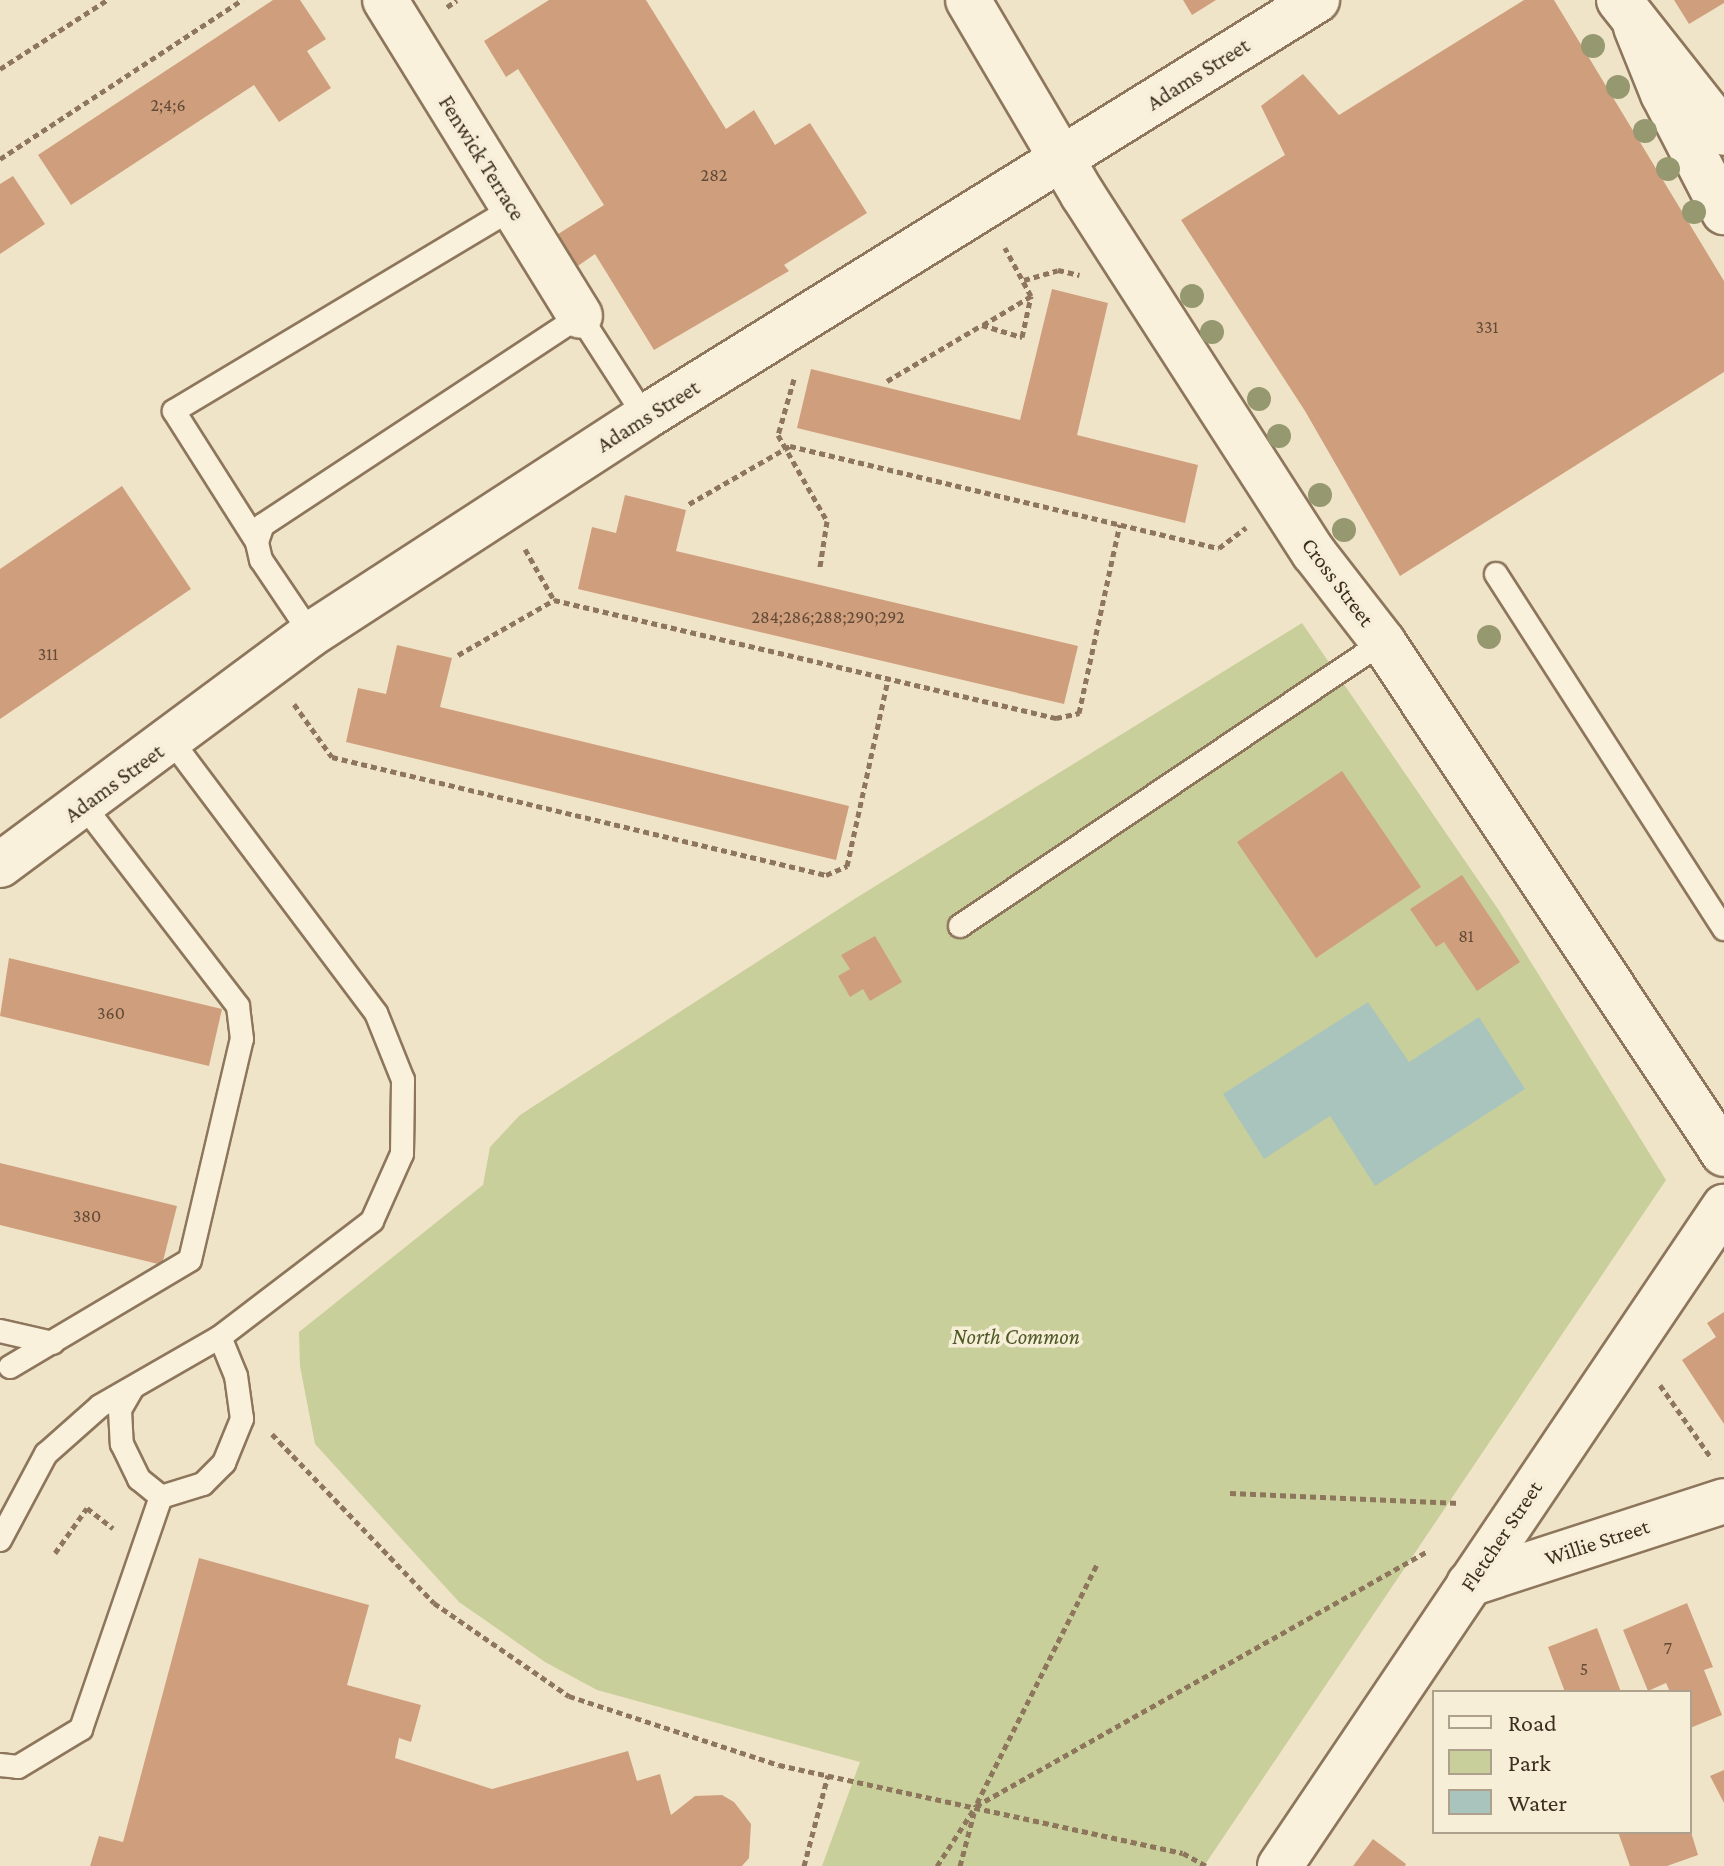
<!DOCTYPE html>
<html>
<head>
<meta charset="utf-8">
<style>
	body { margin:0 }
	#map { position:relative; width:1724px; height:1866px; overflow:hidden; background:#f0e4c8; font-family:"Crimson Pro",serif }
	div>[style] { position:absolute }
	.green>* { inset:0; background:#c9cf9b }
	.water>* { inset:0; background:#a9c4bc }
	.building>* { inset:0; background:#cf9f7d }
	.path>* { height:5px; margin-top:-2.5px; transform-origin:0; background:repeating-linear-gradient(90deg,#8d765c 0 6px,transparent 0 10px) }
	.roads { filter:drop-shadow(2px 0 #8d765c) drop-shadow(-2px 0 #8d765c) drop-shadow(0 2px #8d765c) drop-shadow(0 -2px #8d765c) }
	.lane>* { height:22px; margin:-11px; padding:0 11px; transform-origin:11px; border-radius:11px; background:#faf1dc }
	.street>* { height:44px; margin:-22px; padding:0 22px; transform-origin:22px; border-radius:22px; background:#faf1dc }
	.secondary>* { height:44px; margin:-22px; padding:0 22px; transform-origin:22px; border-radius:22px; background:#faf1dc }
	.trees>* { width:24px; height:24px; margin:-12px; border-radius:50%; background:#96986f }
	span { translate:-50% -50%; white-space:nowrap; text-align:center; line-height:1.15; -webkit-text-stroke:7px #f7eed8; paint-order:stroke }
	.number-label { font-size:18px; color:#624a37 }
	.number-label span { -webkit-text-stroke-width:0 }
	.street-label { font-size:22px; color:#3d2e20 }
	.park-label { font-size:22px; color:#4d5a26; font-style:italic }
	.legend { position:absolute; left:1432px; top:1690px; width:260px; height:144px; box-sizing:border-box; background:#f7eed8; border:2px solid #ada18e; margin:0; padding:10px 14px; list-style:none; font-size:24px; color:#3d2e20 }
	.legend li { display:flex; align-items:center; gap:16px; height:40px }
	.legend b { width:40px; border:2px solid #ada18e }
</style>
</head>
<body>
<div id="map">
	<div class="green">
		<i style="clip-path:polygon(1302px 623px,1498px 909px,1666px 1180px,1204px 1866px,822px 1866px,860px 1762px,597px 1690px,545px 1662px,459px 1602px,315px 1444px,300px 1366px,299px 1332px,483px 1185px,490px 1147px,520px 1115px,856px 898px)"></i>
	</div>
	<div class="water">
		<i style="clip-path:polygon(1368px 1002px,1409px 1062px,1479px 1017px,1525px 1089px,1375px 1186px,1330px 1116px,1264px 1159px,1223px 1094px)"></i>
	</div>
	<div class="building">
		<i style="clip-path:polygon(273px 0,300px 0,326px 39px,307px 51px,331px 88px,279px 122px,254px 85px,71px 205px,38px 155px)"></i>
		<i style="clip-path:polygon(549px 0,646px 0,726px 129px,754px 110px,775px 145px,810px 123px,867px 213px,784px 265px,789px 271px,654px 350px,595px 254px,575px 268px,555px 236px,604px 205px,518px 69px,506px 77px,484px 41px)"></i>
		<i style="clip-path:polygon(1183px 0,1216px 0,1192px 15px)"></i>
		<i style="clip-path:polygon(1524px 0,1554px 0,1724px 281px,1724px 372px,1400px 576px,1305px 411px,1181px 220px,1285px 155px,1261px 106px,1303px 74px,1339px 115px)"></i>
		<i style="clip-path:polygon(1674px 0,1724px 0,1724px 3px,1689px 24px)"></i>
		<i style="clip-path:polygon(13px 176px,45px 224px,0 254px,0 184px)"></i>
		<i style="clip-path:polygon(1052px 289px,1108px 303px,1077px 435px,1198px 465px,1185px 523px,797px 428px,811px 369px,1020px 420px)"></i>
		<i style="clip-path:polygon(122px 486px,191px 589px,0 719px,0 569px)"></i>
		<i style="clip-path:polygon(625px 495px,686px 510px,676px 551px,1078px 646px,1064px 704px,578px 589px,592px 527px,616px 533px)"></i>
		<i style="clip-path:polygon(397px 645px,452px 658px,440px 707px,849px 806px,836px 860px,346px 742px,358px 688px,386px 694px)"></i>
		<i style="clip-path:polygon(1342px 771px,1421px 887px,1316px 958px,1237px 842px)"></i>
		<i style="clip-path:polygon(1462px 875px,1520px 962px,1477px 991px,1444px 942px,1436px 947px,1410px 909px)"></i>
		<i style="clip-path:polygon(875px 936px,902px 982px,870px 1001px,863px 989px,850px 997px,838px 976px,850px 969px,841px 955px)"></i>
		<i style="clip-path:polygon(9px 958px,222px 1009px,209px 1066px,0 1016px)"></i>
		<i style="clip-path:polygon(0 1163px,177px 1206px,162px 1265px,0 1225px)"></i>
		<i style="clip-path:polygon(1724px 1312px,1724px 1424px,1682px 1360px,1716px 1337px,1707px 1323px)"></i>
		<i style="clip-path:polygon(199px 1558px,369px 1605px,347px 1685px,421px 1705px,411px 1742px,399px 1738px,395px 1758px,492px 1789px,628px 1751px,637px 1781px,660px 1774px,671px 1815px,695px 1796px,722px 1795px,734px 1802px,751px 1824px,749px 1858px,742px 1866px,90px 1866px,99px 1836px,123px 1842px)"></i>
		<i style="clip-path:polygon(1687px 1603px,1713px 1667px,1704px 1670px,1722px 1715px,1690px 1728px,1690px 1692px,1670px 1692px,1666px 1683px,1648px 1691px,1623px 1630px)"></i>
		<i style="clip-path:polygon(1597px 1628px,1621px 1692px,1565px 1692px,1548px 1647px)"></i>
		<i style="clip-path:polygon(1724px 1770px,1724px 1803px,1710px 1776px)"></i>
		<i style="clip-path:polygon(1618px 1832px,1691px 1832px,1698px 1855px,1667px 1866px,1630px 1866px)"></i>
		<i style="clip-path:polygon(1373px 1839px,1406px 1864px,1405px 1866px,1353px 1866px)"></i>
	</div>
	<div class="path">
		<i style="left:447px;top:7px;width:12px;rotate:-35deg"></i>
		<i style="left:0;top:69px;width:127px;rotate:-32.8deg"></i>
		<i style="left:0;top:159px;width:290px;rotate:-33.3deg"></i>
		<i style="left:1024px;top:280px;width:35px;rotate:-16deg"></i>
		<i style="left:1058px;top:270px;width:22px;rotate:13deg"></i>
		<i style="left:983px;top:325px;width:56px;rotate:-31.1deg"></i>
		<i style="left:794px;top:379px;width:58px;rotate:105.9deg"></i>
		<i style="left:778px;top:435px;width:99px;rotate:60.3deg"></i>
		<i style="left:827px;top:521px;width:47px;rotate:98.7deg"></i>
		<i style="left:887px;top:381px;width:110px;rotate:-30.5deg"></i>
		<i style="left:982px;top:325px;width:42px;rotate:16.7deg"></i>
		<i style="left:1022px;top:337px;width:42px;rotate:-77.6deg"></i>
		<i style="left:1031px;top:296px;width:55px;rotate:-118.4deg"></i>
		<i style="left:689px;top:504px;width:116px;rotate:-29.9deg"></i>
		<i style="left:790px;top:446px;width:441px;rotate:13.4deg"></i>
		<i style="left:1219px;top:548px;width:34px;rotate:-37deg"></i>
		<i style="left:525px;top:549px;width:59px;rotate:60.4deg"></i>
		<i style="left:554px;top:600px;width:516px;rotate:13.23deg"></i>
		<i style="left:1056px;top:718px;width:24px;rotate:-12deg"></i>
		<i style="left:1079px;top:713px;width:193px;rotate:-77.8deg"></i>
		<i style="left:458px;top:655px;width:111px;rotate:-29.8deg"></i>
		<i style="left:294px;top:704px;width:65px;rotate:54.4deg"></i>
		<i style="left:332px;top:757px;width:508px;rotate:13.43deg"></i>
		<i style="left:826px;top:875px;width:23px;rotate:-23deg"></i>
		<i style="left:847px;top:866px;width:191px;rotate:-77.6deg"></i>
		<i style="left:1660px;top:1385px;width:90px;rotate:54.9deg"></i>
		<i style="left:272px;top:1434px;width:234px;rotate:46.2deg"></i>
		<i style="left:434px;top:1603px;width:164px;rotate:34.6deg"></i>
		<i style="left:569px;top:1696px;width:221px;rotate:18.2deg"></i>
		<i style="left:779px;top:1765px;width:413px;rotate:12.3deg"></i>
		<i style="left:1183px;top:1853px;width:26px;rotate:29deg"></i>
		<i style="left:1230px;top:1493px;width:230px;rotate:2.5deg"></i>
		<i style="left:55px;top:1553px;width:55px;rotate:-54.6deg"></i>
		<i style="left:87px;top:1508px;width:33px;rotate:38deg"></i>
		<i style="left:977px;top:1803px;width:267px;rotate:-63.3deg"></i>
		<i style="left:804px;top:1866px;width:94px;rotate:-75.2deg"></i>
		<i style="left:937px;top:1866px;width:72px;rotate:-57deg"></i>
		<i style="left:976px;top:1806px;width:517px;rotate:-29.44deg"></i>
		<i style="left:960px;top:1866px;width:55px;rotate:-75.2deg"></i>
	</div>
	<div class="roads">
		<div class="lane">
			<i style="left:257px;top:542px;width:155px;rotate:-122.4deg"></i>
			<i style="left:174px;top:411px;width:395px;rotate:-30.9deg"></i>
			<i style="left:1496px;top:574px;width:422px;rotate:57.3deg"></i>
			<i style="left:311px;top:634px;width:89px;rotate:-124deg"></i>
			<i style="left:261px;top:560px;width:18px;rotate:-103deg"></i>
			<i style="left:257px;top:542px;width:18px;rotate:-71deg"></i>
			<i style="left:263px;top:525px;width:380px;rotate:-33.4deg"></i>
			<i style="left:580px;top:316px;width:120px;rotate:57.2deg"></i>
			<i style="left:960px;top:926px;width:509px;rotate:-33.88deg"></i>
			<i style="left:0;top:1331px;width:54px;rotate:12.8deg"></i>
			<i style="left:10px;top:1367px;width:209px;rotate:-30.7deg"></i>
			<i style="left:190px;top:1260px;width:227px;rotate:-76.8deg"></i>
			<i style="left:242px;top:1039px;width:33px;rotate:-97deg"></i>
			<i style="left:238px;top:1006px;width:254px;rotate:-127.6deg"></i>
			<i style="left:132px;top:1389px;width:24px;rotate:120deg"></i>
			<i style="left:120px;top:1410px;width:34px;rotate:87deg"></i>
			<i style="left:122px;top:1444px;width:39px;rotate:64deg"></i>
			<i style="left:139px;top:1479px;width:28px;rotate:39deg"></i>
			<i style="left:0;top:1540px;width:98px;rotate:-61.9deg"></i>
			<i style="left:46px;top:1454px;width:72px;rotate:-41.6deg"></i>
			<i style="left:100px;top:1406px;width:138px;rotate:-29.9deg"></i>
			<i style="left:220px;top:1337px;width:191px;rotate:-37.3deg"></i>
			<i style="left:372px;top:1221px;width:73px;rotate:-65.9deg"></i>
			<i style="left:402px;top:1154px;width:74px;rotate:-89.2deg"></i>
			<i style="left:403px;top:1080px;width:72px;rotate:-111.9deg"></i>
			<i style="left:376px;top:1013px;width:340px;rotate:-126.9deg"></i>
			<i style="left:0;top:1765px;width:18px;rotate:6deg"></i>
			<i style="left:18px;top:1767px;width:74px;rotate:-31.1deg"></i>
			<i style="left:81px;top:1729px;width:245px;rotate:-71deg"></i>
			<i style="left:161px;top:1497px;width:44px;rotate:-17.2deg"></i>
			<i style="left:203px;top:1484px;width:30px;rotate:-45deg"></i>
			<i style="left:224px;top:1463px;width:48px;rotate:-67.8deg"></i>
			<i style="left:242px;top:1419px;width:43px;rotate:-97.9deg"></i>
			<i style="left:236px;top:1376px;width:42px;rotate:-112.3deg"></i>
		</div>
		<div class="street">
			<i style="left:385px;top:0;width:371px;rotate:58.3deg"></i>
			<i style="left:968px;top:0;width:226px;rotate:59.5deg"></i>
			<i style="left:1083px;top:195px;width:426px;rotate:57.2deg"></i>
			<i style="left:1314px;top:553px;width:113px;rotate:52.2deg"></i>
			<i style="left:1383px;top:642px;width:615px;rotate:56.34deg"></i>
		</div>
		<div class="secondary">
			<i style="left:1619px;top:0;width:169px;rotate:51.7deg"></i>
			<i style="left:1636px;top:27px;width:72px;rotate:68.1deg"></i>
			<i style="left:1663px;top:94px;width:133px;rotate:62.7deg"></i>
			<i style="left:0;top:865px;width:387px;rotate:-36.6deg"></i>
			<i style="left:311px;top:634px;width:398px;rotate:-33deg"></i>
			<i style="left:645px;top:417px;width:791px;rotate:-31.82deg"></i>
			<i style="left:1469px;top:1584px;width:268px;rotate:-18deg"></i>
			<i style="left:1280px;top:1866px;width:795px;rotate:-56.03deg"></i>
		</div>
	</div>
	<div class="trees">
		<i style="left:1593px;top:46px"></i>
		<i style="left:1618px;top:87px"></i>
		<i style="left:1645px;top:131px"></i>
		<i style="left:1668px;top:169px"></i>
		<i style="left:1694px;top:212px"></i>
		<i style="left:1192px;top:296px"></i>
		<i style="left:1212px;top:332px"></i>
		<i style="left:1259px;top:399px"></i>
		<i style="left:1279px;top:436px"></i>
		<i style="left:1320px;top:495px"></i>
		<i style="left:1344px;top:530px"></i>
		<i style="left:1489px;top:637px"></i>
	</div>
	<div class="number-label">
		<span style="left:168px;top:105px">2;4;6</span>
		<span style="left:714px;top:175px">282</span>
		<span style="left:1487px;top:327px">331</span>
		<span style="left:828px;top:617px">284;286;288;290;292</span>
		<span style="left:48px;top:654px">311</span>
		<span style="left:1466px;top:936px">81</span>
		<span style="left:111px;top:1013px">360</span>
		<span style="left:87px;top:1216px">380</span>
		<span style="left:1668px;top:1648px">7</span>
		<span style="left:1584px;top:1669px">5</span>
	</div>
	<div class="street-label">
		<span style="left:1198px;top:74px;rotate:-32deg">Adams Street</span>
		<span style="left:482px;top:158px;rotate:58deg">Fenwick Terrace</span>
		<span style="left:648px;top:416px;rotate:-32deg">Adams Street</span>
		<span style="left:1338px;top:582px;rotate:53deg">Cross Street</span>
		<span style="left:114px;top:783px;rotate:-36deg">Adams Street</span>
		<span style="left:1501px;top:1536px;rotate:-56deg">Fletcher Street</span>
		<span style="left:1597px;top:1542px;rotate:-18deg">Willie Street</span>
	</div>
	<div class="park-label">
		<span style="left:1016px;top:1337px">North Common</span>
	</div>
	<ul class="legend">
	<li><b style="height:10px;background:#faf1dc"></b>Road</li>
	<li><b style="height:22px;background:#c9cf9b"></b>Park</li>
	<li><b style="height:22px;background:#a9c4bc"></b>Water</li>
	</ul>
</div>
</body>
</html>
